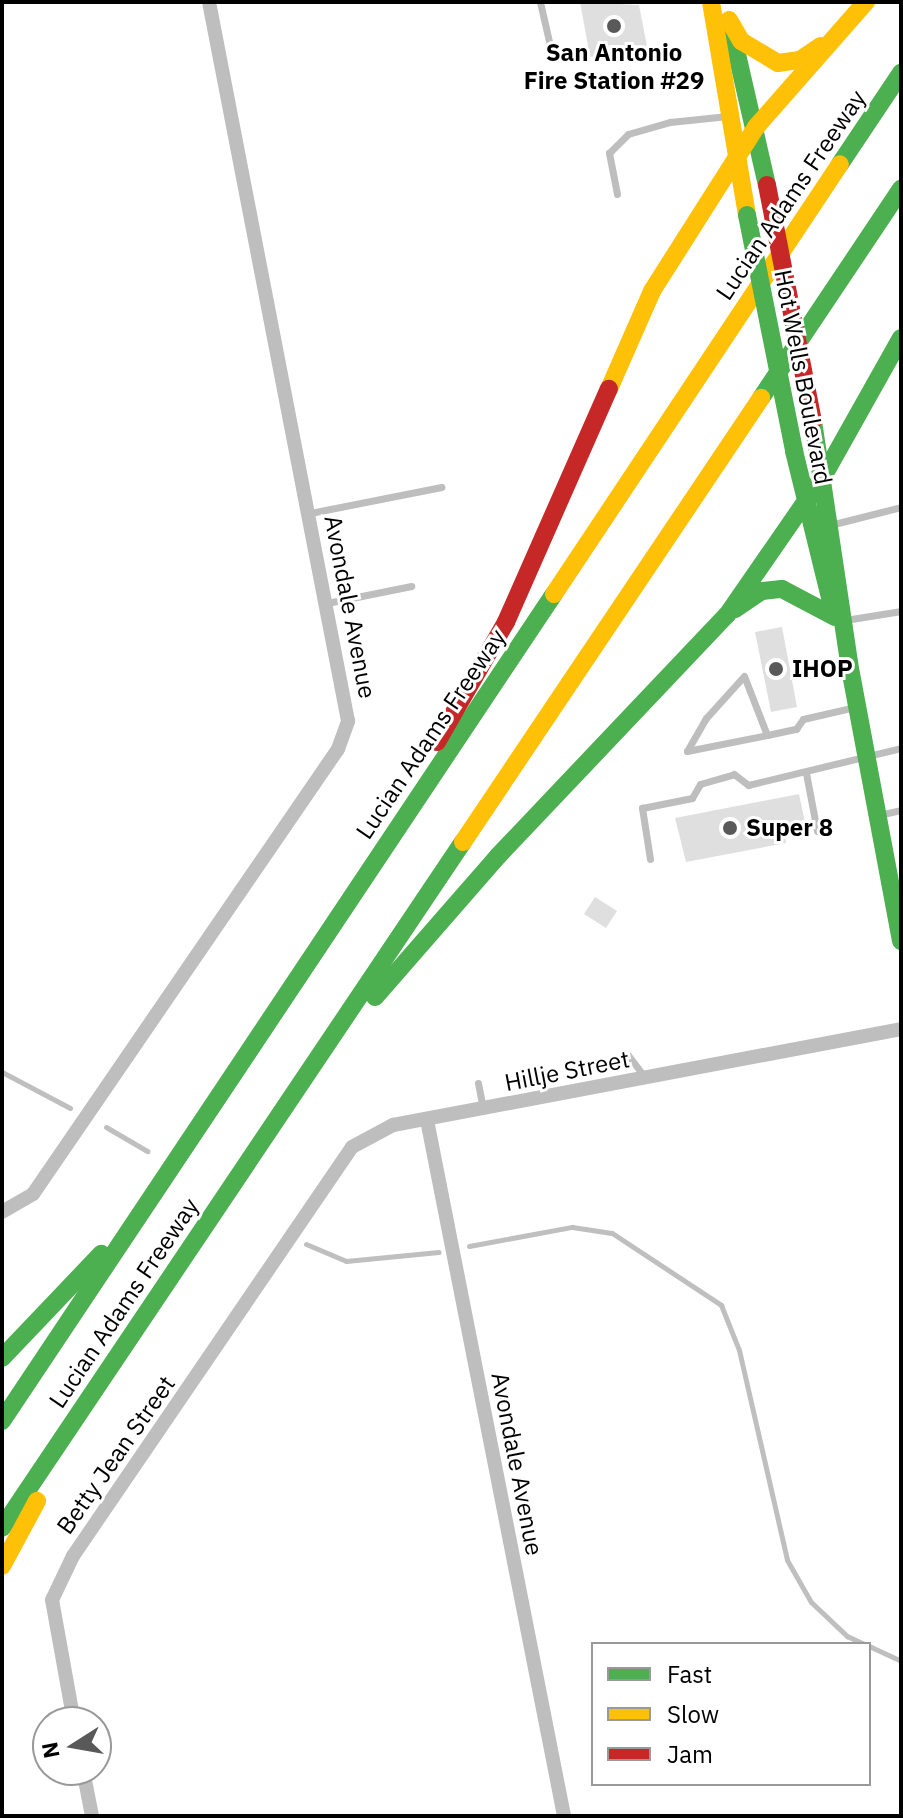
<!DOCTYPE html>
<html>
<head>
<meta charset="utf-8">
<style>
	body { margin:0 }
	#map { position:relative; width:903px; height:1818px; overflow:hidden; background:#fff; font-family:"IBM Plex Sans",sans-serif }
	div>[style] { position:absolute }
	.stream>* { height:5px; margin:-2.5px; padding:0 2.5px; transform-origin:2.5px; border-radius:2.5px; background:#bfbfbf }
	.building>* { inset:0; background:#dfdfdf }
	.lane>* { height:7px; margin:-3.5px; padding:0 3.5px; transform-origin:3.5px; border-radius:3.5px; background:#bebebe }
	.street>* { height:14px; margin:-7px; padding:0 7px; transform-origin:7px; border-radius:7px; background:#bebebe }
	.fast>* { height:18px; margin:-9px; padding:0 9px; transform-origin:9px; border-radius:9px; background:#4caf50 }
	.slow>* { height:18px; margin:-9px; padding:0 9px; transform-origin:9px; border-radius:9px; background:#ffc107 }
	.jam>* { height:18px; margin:-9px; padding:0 9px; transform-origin:9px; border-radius:9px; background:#c62828 }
	.fast-bridge>* { height:18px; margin:-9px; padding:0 9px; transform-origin:9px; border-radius:9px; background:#4caf50 }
	.jam-bridge>* { height:18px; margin:-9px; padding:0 9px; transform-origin:9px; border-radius:9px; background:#c62828 }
	.dots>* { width:22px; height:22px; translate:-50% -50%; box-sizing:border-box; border:4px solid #fff; border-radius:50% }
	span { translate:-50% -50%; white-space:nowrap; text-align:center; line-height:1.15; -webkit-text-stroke:6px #fff; paint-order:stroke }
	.poi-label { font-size:24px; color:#000; font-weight:700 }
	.left { translate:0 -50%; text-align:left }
	.street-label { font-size:24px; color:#000 }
	.frame { position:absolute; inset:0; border:4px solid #000; pointer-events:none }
	.legend { position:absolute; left:591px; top:1642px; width:280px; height:144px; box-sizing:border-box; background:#fff; border:2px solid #999; margin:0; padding:10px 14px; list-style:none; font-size:24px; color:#000 }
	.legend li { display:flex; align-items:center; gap:16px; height:40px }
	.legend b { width:40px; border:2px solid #999 }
	.north { position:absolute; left:32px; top:1706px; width:80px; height:80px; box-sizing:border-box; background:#fff; border:2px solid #999; border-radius:50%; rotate:259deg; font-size:22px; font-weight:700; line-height:32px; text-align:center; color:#000 }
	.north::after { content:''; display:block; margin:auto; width:28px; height:36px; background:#595959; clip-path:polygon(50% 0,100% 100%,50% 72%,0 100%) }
</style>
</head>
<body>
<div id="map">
	<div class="stream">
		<i style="left:2px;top:1072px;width:77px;rotate:27.9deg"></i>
		<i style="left:106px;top:1127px;width:48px;rotate:30.3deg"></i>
		<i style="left:306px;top:1244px;width:43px;rotate:23deg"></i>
		<i style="left:346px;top:1261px;width:93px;rotate:-5.5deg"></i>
		<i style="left:469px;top:1246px;width:105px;rotate:-10.5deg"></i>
		<i style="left:572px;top:1227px;width:40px;rotate:8.5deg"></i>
		<i style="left:612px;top:1233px;width:131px;rotate:33.4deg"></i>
		<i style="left:721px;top:1305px;width:48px;rotate:68.2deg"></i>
		<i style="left:739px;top:1350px;width:215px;rotate:77.1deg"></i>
		<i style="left:787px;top:1560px;width:48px;rotate:60.3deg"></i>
		<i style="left:811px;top:1602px;width:50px;rotate:43.4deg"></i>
		<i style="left:847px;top:1636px;width:19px;rotate:25deg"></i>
		<i style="left:869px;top:1646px;width:35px;rotate:25deg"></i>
	</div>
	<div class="building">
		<i style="clip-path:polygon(580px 2px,639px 5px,647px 46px,590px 57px)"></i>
		<i style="clip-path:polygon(782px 627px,797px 707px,771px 712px,755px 632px)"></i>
		<i style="clip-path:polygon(799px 794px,805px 822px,795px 827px,796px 835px,785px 837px,786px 843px,686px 862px,675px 818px)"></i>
		<i style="clip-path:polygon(595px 897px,617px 911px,606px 928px,584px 914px)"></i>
	</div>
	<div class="lane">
		<i style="left:540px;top:2px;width:49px;rotate:77.1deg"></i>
		<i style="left:617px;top:194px;width:42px;rotate:-101deg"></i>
		<i style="left:609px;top:153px;width:27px;rotate:-45deg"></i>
		<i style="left:628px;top:134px;width:44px;rotate:-15.9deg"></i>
		<i style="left:670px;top:122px;width:58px;rotate:-5.9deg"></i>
		<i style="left:310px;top:513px;width:134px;rotate:-11.2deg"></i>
		<i style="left:830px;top:525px;width:73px;rotate:-14.2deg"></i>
		<i style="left:327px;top:603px;width:86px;rotate:-11.4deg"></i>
		<i style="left:845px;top:620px;width:57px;rotate:-9.1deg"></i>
		<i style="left:767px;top:735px;width:63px;rotate:-111.3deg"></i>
		<i style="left:744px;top:676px;width:57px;rotate:132.1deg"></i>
		<i style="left:706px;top:718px;width:38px;rotate:120deg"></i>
		<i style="left:687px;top:751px;width:82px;rotate:-11.3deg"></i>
		<i style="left:767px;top:735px;width:30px;rotate:-12deg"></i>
		<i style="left:796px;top:729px;width:12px;rotate:-55deg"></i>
		<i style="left:803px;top:719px;width:53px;rotate:-13deg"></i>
		<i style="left:806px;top:773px;width:59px;rotate:79.3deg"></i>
		<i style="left:879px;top:815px;width:23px;rotate:-13deg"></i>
		<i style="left:650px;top:859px;width:52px;rotate:-98.9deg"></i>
		<i style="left:642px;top:808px;width:51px;rotate:-11.3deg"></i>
		<i style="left:692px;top:798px;width:16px;rotate:-60deg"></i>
		<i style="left:700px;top:784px;width:35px;rotate:-16deg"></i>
		<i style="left:734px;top:774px;width:18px;rotate:38deg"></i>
		<i style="left:748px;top:785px;width:157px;rotate:-13.6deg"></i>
		<i style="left:628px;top:1055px;width:30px;rotate:53deg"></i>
		<i style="left:478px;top:1083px;width:25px;rotate:79deg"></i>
	</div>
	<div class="street">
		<i style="left:427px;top:1120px;width:709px;rotate:78.86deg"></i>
		<i style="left:2px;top:1212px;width:36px;rotate:-30deg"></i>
		<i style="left:33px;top:1194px;width:539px;rotate:-55.57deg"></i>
		<i style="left:338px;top:749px;width:30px;rotate:-70deg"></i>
		<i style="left:348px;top:721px;width:732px;rotate:-100.94deg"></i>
		<i style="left:74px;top:1722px;width:124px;rotate:-100.2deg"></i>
		<i style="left:52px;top:1600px;width:49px;rotate:-64.5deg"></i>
		<i style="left:73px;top:1556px;width:495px;rotate:-55.7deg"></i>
		<i style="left:352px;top:1147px;width:47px;rotate:-28.2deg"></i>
		<i style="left:393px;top:1125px;width:517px;rotate:-10.7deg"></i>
		<i style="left:83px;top:1770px;width:47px;rotate:78.9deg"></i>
	</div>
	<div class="fast">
		<i style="left:731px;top:28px;width:161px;rotate:77.1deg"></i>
		<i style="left:840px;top:164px;width:110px;rotate:-56.2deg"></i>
		<i style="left:761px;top:398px;width:252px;rotate:-56.2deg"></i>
		<i style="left:813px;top:421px;width:245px;rotate:81.5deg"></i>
		<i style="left:849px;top:663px;width:283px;rotate:79.4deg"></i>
		<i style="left:794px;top:451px;width:155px;rotate:76.2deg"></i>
		<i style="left:735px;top:609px;width:32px;rotate:-34deg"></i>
		<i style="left:762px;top:591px;width:20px;rotate:-6deg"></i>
		<i style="left:782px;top:589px;width:60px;rotate:27.8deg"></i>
		<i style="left:375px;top:997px;width:187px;rotate:-48.9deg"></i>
		<i style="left:498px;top:856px;width:332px;rotate:-46.5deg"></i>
		<i style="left:727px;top:615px;width:170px;rotate:-55.3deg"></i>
		<i style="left:824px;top:475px;width:157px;rotate:-60.7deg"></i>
		<i style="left:2px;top:1358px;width:144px;rotate:-46.4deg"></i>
		<i style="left:2px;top:1421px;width:994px;rotate:-56.28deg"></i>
		<i style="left:2px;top:1528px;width:827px;rotate:-56.1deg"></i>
	</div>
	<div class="slow">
		<i style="left:711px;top:2px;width:216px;rotate:80.4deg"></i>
		<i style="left:729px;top:20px;width:24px;rotate:60deg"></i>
		<i style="left:741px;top:41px;width:43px;rotate:30.7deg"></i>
		<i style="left:778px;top:63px;width:22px;rotate:-8deg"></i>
		<i style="left:800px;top:60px;width:25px;rotate:-34deg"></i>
		<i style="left:609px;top:389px;width:107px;rotate:-66.3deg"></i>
		<i style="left:652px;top:291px;width:194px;rotate:-57.6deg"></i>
		<i style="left:756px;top:127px;width:167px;rotate:-48.7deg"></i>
		<i style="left:554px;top:594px;width:516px;rotate:-56.37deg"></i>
		<i style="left:463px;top:842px;width:535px;rotate:-56.13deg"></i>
		<i style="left:2px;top:1566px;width:74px;rotate:-61.7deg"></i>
	</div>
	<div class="jam">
		<i style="left:437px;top:742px;width:138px;rotate:-60.1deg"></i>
		<i style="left:506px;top:622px;width:255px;rotate:-66.2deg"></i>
	</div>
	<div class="fast-bridge">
		<i style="left:747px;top:215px;width:241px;rotate:78.7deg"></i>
	</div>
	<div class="jam-bridge">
		<i style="left:767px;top:185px;width:240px;rotate:79deg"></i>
	</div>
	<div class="dots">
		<i style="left:614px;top:26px;background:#595959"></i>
		<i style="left:776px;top:669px;background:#595959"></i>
		<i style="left:730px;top:828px;background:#595959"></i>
	</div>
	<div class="poi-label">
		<span style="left:614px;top:67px">San Antonio<br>Fire Station #29</span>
		<span class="left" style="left:792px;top:669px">IHOP</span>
		<span class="left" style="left:746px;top:828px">Super 8</span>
	</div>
	<div class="street-label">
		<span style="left:791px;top:195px;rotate:-56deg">Lucian Adams Freeway</span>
		<span style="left:803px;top:377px;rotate:79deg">Hot Wells Boulevard</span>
		<span style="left:350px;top:607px;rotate:79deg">Avondale Avenue</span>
		<span style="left:431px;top:734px;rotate:-56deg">Lucian Adams Freeway</span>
		<span style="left:567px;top:1071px;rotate:-11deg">Hillje Street</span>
		<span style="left:124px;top:1303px;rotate:-56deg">Lucian Adams Freeway</span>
		<span style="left:116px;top:1455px;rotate:-55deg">Betty Jean Street</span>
		<span style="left:517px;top:1464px;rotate:79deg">Avondale Avenue</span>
	</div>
	<div class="frame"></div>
	<ul class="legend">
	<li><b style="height:10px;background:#4caf50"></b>Fast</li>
	<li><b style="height:10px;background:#ffc107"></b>Slow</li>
	<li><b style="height:10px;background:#c62828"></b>Jam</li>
	</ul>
	<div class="north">N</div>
</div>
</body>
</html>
